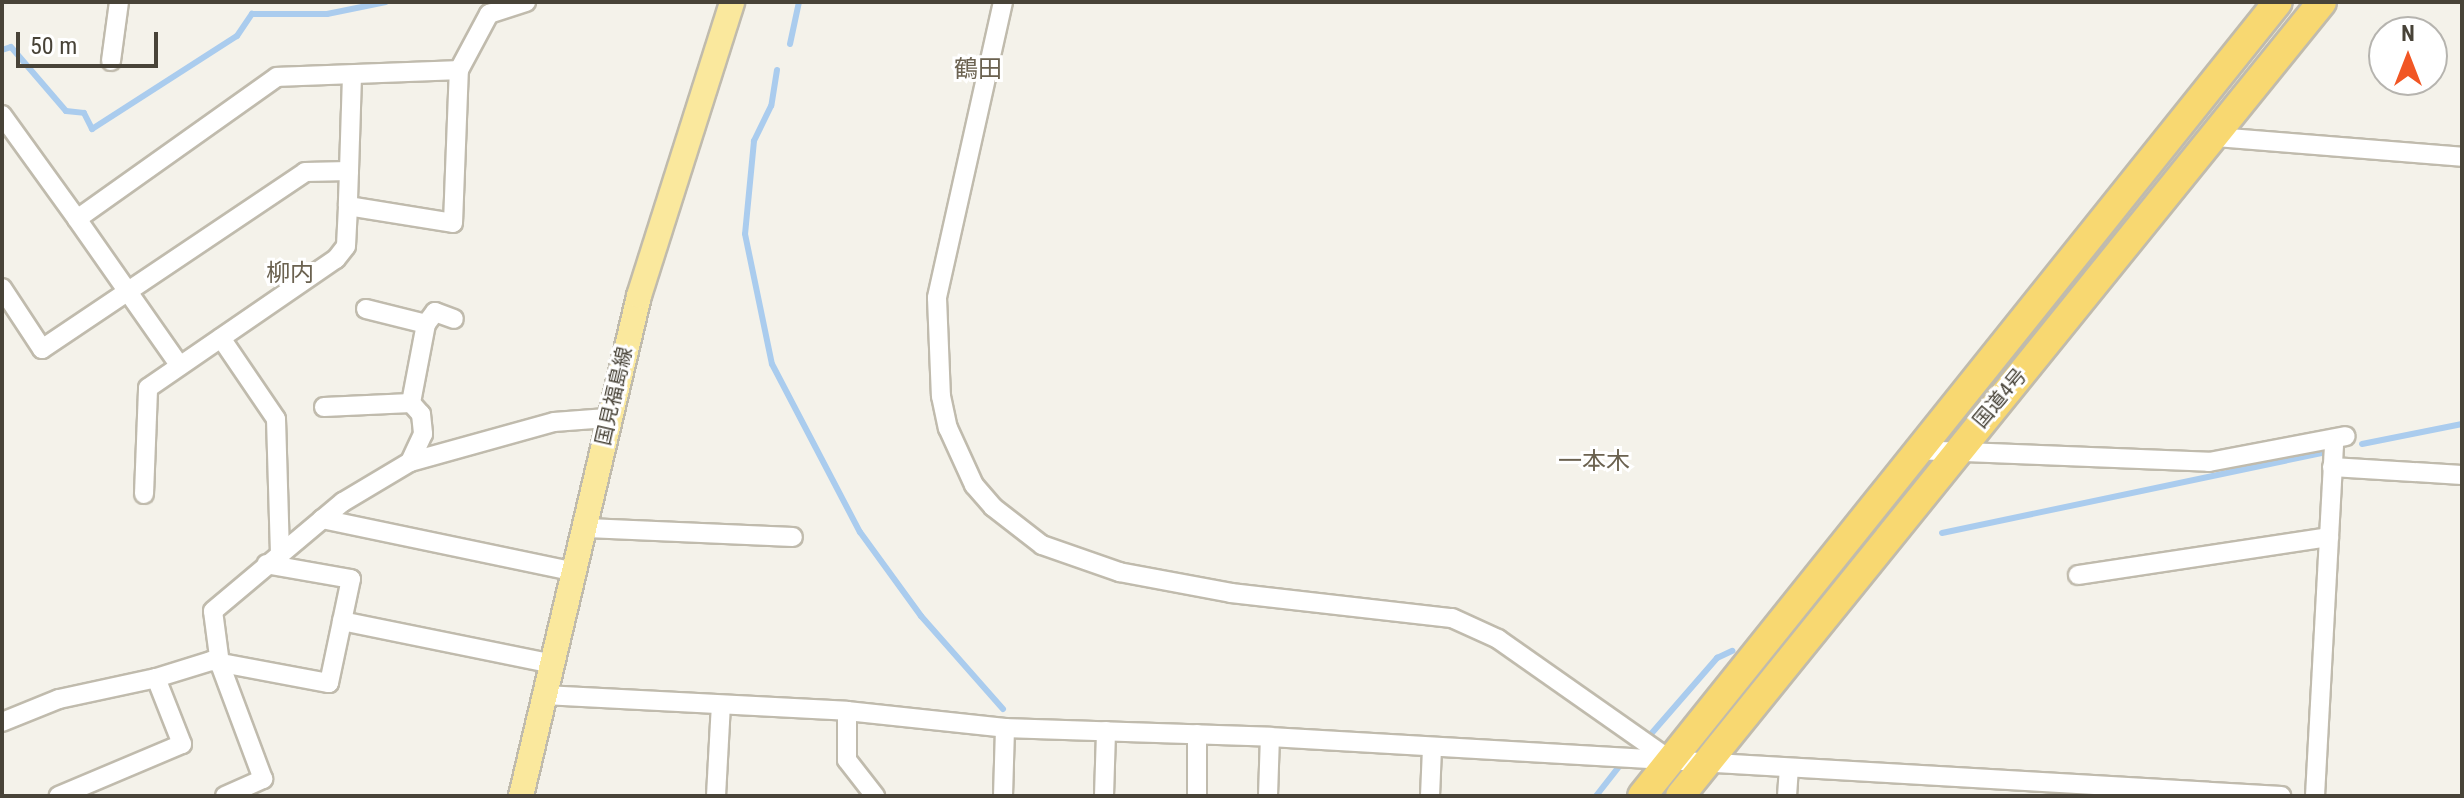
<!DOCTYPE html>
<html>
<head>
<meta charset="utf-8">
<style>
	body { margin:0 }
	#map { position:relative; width:2464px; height:798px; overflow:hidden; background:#f4f2ea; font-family:"Roboto Condensed","Noto Sans JP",sans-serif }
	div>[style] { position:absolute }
	.stream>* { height:6px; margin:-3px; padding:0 3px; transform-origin:3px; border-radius:3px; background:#ace }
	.roads { filter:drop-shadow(2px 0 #c0bbad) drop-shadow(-2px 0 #c0bbad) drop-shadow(0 2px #c0bbad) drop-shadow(0 -2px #c0bbad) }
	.minor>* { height:18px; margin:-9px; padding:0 9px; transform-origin:9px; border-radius:9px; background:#fff }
	.major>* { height:24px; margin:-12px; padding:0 12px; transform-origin:12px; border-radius:12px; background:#fae89d }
	.highway>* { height:28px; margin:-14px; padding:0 14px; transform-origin:14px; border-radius:14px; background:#f8d871 }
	span { translate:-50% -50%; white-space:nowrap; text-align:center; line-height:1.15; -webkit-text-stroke:6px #fff; paint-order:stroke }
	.street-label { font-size:20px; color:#484338 }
	.quarter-label { font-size:24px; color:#6b6250 }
	.frame { position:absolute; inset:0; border:4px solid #484338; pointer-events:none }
	.north { position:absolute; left:2368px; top:16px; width:80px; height:80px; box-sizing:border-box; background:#fff; border:2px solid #b6b4af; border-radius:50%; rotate:0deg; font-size:22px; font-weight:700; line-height:32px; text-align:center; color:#484338 }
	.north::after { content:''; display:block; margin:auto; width:28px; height:36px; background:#f15624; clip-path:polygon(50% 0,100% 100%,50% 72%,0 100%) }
	.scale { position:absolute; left:16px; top:32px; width:142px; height:36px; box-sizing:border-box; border:4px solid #484338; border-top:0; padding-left:10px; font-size:24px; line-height:28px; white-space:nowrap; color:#484338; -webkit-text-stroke:6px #fff; paint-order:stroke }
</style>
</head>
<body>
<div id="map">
	<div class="stream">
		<i style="left:790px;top:44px;width:43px;rotate:-77.9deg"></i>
		<i style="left:2px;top:50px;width:9px;rotate:-18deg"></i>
		<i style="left:11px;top:47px;width:84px;rotate:49.3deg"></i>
		<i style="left:66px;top:111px;width:18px;rotate:6deg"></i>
		<i style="left:84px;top:113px;width:18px;rotate:63deg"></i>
		<i style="left:92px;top:129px;width:172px;rotate:-32.7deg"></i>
		<i style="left:237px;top:36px;width:27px;rotate:-56deg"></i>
		<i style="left:252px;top:14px;width:75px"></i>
		<i style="left:327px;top:14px;width:60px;rotate:-11.5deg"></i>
		<i style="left:777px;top:70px;width:36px;rotate:99deg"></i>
		<i style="left:771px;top:106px;width:39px;rotate:116deg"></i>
		<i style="left:754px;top:141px;width:93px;rotate:95.5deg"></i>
		<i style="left:745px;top:234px;width:133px;rotate:78.3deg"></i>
		<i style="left:772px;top:364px;width:190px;rotate:62.4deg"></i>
		<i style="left:860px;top:532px;width:104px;rotate:54deg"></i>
		<i style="left:921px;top:616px;width:124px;rotate:48.6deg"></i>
		<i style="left:2362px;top:444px;width:102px;rotate:-11.3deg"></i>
		<i style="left:1942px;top:533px;width:394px;rotate:-11.9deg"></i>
		<i style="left:1651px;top:734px;width:101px;rotate:-49deg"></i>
		<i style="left:1717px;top:658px;width:17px;rotate:-25deg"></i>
		<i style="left:1596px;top:796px;width:37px;rotate:-52deg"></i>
	</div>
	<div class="roads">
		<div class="minor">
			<i style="left:1003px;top:2px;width:303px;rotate:102.6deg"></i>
			<i style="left:937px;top:298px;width:98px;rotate:87.7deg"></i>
			<i style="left:941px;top:396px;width:33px;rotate:78deg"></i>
			<i style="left:948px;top:428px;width:63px;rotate:65.5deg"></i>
			<i style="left:974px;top:485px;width:29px;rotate:49deg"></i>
			<i style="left:993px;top:507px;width:62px;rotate:37.8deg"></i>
			<i style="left:1042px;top:545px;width:82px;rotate:19.3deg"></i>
			<i style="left:1119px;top:572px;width:114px;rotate:10.6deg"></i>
			<i style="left:1231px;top:593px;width:222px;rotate:6.5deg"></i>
			<i style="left:1452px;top:618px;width:51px;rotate:24.5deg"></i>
			<i style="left:1498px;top:639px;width:210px;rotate:35.1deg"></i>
			<i style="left:111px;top:61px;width:60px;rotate:-82.3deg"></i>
			<i style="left:2px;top:115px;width:128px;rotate:54.2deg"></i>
			<i style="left:77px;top:219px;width:245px;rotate:-35.4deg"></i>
			<i style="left:277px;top:77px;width:182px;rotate:-2.2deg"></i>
			<i style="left:2216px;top:137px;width:247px;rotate:4.6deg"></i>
			<i style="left:349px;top:171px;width:96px;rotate:-88.2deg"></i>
			<i style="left:77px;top:219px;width:179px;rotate:55deg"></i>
			<i style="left:2px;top:288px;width:73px;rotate:56.7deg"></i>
			<i style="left:42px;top:349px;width:317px;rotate:-33.9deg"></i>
			<i style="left:305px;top:172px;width:44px;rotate:-1.3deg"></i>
			<i style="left:349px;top:171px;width:35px;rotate:92deg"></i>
			<i style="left:348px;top:206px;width:106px;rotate:9.2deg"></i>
			<i style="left:453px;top:223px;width:153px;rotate:-87.8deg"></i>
			<i style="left:459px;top:70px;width:64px;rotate:-61.8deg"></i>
			<i style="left:489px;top:14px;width:39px;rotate:-18deg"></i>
			<i style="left:366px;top:309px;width:62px;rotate:14deg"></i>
			<i style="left:426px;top:324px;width:80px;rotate:100.8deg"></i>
			<i style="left:411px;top:403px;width:15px;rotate:48deg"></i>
			<i style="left:421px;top:414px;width:20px;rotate:84deg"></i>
			<i style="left:423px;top:434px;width:31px;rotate:115deg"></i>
			<i style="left:426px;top:324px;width:15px;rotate:-53deg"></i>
			<i style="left:435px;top:312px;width:20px;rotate:20deg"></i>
			<i style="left:221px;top:338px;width:98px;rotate:55.8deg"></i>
			<i style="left:276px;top:419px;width:133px;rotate:88.3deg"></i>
			<i style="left:324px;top:407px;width:87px;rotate:-2.6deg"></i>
			<i style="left:1915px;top:450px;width:294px;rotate:2.3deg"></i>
			<i style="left:2209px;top:462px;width:139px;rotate:-10.7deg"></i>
			<i style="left:2332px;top:467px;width:130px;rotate:3.5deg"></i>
			<i style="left:144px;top:494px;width:106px;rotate:-87.8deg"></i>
			<i style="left:148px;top:388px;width:228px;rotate:-34.5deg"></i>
			<i style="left:336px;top:259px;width:16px;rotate:-52deg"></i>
			<i style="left:346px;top:246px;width:40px;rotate:-87.1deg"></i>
			<i style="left:322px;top:519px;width:258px;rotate:11.8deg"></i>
			<i style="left:587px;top:528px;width:206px;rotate:2.5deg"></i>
			<i style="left:2078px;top:575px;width:254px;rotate:-8.6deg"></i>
			<i style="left:342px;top:621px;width:215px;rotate:11.5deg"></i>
			<i style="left:156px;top:678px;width:58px;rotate:-17.2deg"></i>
			<i style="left:211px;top:661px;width:120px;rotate:10.6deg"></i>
			<i style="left:329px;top:683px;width:106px;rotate:-78.1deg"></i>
			<i style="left:351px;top:579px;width:86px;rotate:-170deg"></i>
			<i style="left:544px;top:695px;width:303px;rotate:3deg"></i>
			<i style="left:847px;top:711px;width:159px;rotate:6.1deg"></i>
			<i style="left:1005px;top:728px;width:265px;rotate:1.9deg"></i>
			<i style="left:1270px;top:737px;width:1013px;rotate:3.34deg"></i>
			<i style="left:847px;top:711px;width:49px;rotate:90deg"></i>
			<i style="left:847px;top:760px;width:46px;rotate:52.1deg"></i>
			<i style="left:2px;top:722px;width:61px;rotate:-22deg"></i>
			<i style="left:59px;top:699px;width:99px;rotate:-12.2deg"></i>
			<i style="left:156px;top:678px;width:71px;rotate:68.5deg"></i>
			<i style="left:182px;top:744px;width:134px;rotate:157.1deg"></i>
			<i style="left:1197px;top:734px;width:62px;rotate:90deg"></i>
			<i style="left:225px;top:796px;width:42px;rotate:-24.1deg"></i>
			<i style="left:263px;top:779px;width:123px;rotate:-110.5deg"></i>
			<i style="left:220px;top:664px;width:53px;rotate:-97.5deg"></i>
			<i style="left:213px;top:611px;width:170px;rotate:-40deg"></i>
			<i style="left:343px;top:502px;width:78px;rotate:-30.8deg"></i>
			<i style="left:410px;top:462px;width:149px;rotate:-15.5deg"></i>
			<i style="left:554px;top:422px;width:53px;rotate:-4.3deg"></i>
			<i style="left:716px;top:796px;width:91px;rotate:-86.9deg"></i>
			<i style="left:1003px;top:796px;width:68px;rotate:-88.3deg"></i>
			<i style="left:1104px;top:796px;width:65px;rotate:-88.2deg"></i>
			<i style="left:1268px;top:796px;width:59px;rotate:-88.1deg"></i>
			<i style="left:1430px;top:796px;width:47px;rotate:-87.6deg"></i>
			<i style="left:1787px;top:796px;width:28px;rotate:-86deg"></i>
			<i style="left:2315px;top:796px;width:356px;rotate:-86.9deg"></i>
		</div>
		<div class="major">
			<i style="left:521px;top:796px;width:514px;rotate:-76.72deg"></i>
			<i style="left:639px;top:296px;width:308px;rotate:-72.4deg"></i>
		</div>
		<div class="highway">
			<i style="left:1642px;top:796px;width:1017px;rotate:-51.31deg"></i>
			<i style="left:1680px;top:796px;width:1021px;rotate:-51.04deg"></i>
		</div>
	</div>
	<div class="street-label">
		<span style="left:614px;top:396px;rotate:-77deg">国見福島線</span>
		<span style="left:2000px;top:398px;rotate:-50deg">国道4号</span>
	</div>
	<div class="quarter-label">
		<span style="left:978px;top:70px">鶴田</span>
		<span style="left:290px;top:274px">柳内</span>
		<span style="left:1594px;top:462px">一本木</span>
	</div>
	<div class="frame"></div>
	<div class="north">N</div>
	<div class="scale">50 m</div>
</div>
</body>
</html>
